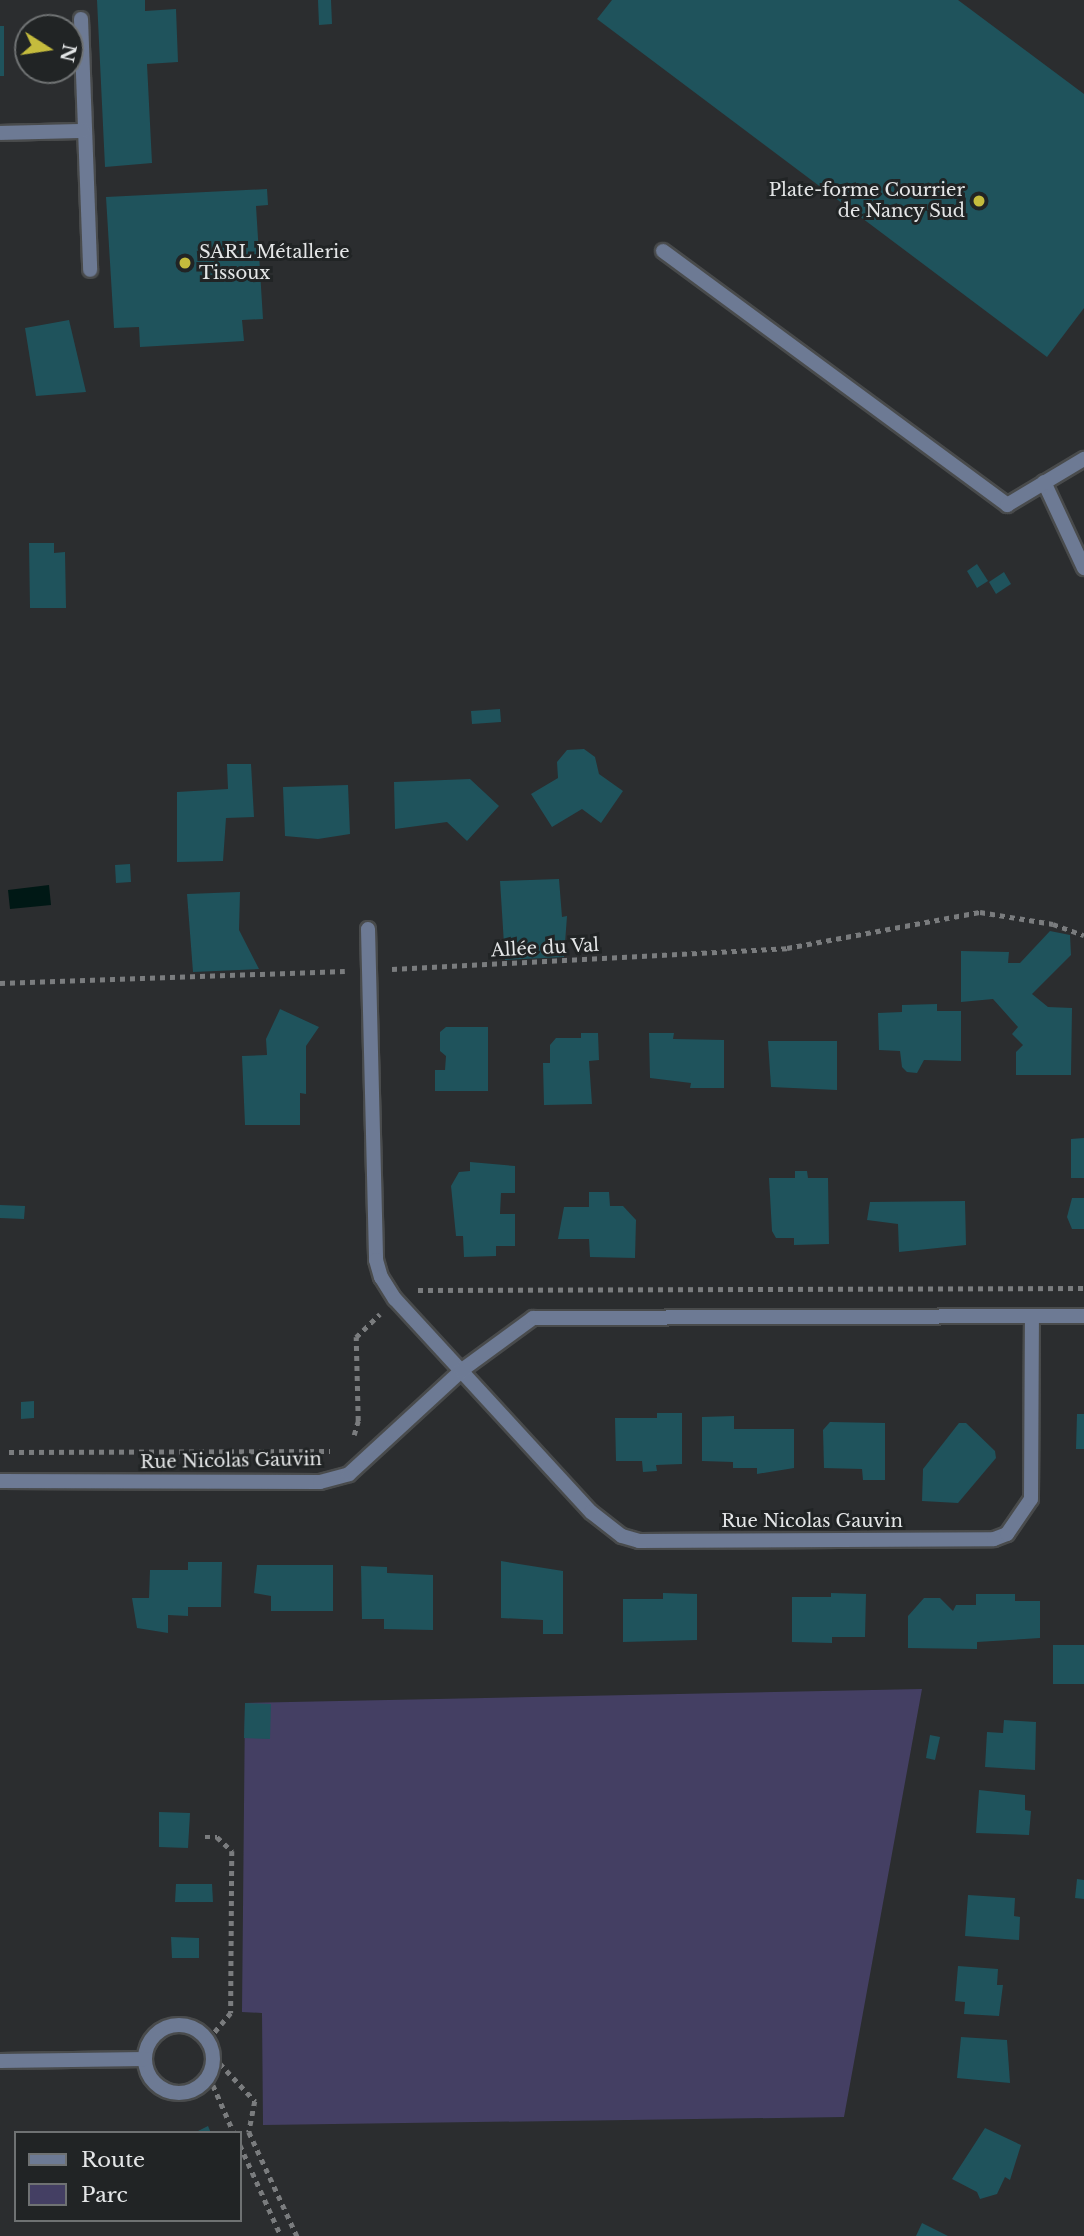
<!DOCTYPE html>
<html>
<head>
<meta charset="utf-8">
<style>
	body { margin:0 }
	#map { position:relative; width:1084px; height:2236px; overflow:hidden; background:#2b2d2f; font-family:"Libre Baskerville",serif }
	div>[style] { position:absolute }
	.green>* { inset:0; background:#443f63 }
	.water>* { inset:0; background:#001815 }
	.building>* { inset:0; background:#1f535c }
	.path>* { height:4.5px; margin-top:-2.25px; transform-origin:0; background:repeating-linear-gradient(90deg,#7a7c7e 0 5px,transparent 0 10px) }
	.roads { filter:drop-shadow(2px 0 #494b4c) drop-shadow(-2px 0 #494b4c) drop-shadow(0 2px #494b4c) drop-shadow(0 -2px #494b4c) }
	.service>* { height:14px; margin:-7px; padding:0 7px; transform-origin:7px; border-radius:7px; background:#6d7a94 }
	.minor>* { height:14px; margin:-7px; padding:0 7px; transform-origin:7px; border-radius:7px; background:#6d7a94 }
	.minor>.ring { margin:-7px; padding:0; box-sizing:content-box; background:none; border:14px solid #6d7a94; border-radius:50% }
	.dots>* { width:19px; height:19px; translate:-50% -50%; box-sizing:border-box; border:4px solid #212425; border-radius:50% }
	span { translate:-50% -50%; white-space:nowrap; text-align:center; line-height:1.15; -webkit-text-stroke:6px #212425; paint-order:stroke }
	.poi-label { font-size:18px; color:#e4e6e7 }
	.right { translate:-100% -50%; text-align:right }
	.left { translate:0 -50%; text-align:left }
	.street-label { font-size:18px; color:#e4e6e7 }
	.legend { position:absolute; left:14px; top:2131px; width:228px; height:91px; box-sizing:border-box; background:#212425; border:2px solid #6f7273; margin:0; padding:9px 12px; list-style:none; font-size:21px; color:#e4e6e7 }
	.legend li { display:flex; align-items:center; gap:14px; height:35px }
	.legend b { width:35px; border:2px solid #6f7273 }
	.north { position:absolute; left:14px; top:14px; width:70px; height:70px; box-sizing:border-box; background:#212425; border:2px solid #6f7273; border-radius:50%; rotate:102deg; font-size:19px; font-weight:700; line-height:28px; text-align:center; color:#e4e6e7 }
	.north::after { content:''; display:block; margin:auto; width:24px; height:32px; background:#c5bc3d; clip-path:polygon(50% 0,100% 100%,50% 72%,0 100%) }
</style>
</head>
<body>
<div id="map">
	<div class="green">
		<i style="clip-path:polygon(922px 1689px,844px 2117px,263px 2125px,262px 2013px,242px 2012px,245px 1703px)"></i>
	</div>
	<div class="water">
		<i style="clip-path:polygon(49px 885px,51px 905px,10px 909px,8px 890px)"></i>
	</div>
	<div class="building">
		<i style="clip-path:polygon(97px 0,145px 0,145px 11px,176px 9px,178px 62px,147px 64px,152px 163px,105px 167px)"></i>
		<i style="clip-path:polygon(318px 0,331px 0,332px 24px,319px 25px)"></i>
		<i style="clip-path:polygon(612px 0,958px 0,1084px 94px,1084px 308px,1047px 357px,597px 19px)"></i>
		<i style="clip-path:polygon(0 26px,4px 26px,4px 76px,0 76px)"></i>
		<i style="clip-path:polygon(267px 189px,268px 205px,256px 206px,263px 319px,242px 320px,244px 341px,140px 347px,139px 327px,114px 328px,106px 197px)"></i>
		<i style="clip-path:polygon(69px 320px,86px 392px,36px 396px,25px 328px)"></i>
		<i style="clip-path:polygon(29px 543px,54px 543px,54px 553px,65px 552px,66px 608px,30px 608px)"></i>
		<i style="clip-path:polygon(977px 564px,988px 581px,977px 588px,967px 571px)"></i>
		<i style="clip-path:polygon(1004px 572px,1011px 584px,996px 594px,989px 582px)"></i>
		<i style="clip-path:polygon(500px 709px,501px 722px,472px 724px,471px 711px)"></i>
		<i style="clip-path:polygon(584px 749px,595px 757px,599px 774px,623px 791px,601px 823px,582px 809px,552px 827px,531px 794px,558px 778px,557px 762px,567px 750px)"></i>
		<i style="clip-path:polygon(227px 764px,251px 764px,254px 817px,226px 818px,223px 861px,177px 862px,177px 792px,228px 789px)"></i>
		<i style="clip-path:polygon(470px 779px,499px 806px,467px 841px,447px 822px,395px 829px,394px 782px)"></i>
		<i style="clip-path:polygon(348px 785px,350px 834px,318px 839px,285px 836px,283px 787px)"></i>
		<i style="clip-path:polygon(130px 864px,131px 882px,116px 883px,115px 865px)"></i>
		<i style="clip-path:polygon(559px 879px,562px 917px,567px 916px,564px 957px,505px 960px,500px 881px)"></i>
		<i style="clip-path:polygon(240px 892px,239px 930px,259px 969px,193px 972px,187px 894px)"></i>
		<i style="clip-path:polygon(1050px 931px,1070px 935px,1071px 955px,1032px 994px,1048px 1007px,1072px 1008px,1071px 1075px,1016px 1075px,1016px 1052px,1023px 1045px,1012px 1034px,1018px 1027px,993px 999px,961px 1002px,961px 951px,1009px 952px,1008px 963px,1020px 963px)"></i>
		<i style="clip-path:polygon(937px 1004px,937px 1011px,961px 1011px,961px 1061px,924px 1060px,917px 1073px,907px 1072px,902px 1067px,900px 1051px,879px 1050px,878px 1013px,902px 1012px,902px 1005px)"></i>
		<i style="clip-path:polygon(280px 1009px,319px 1027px,306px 1046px,306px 1094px,300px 1093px,300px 1125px,245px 1125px,242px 1056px,267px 1055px,266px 1039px)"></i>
		<i style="clip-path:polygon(446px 1027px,488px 1027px,488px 1091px,435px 1091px,435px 1070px,445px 1070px,446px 1056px,440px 1051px,440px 1032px)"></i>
		<i style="clip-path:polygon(581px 1033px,598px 1033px,599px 1060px,589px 1061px,592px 1104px,544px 1105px,543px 1063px,550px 1063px,550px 1045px,556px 1038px,581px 1038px)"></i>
		<i style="clip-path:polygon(649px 1033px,674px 1033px,673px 1039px,724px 1040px,724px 1088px,690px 1088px,691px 1083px,650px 1078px)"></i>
		<i style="clip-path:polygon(768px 1041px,837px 1041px,837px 1090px,771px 1087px)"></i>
		<i style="clip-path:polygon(1084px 1138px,1084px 1178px,1071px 1178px,1071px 1139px)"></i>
		<i style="clip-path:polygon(470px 1162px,515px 1166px,515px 1193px,501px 1193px,500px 1214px,515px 1214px,515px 1246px,496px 1246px,496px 1256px,464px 1257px,463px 1236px,456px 1236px,451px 1186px,459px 1172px,470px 1171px)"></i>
		<i style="clip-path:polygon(795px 1171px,807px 1171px,808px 1178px,828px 1178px,829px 1244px,794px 1245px,794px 1238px,776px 1238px,772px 1231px,769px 1178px,795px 1178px)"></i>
		<i style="clip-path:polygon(589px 1192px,609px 1192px,610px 1206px,623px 1206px,636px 1220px,635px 1258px,590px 1257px,589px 1239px,558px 1239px,564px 1207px,589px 1207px)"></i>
		<i style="clip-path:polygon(1072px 1198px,1084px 1198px,1084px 1229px,1072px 1229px,1067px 1217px)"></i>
		<i style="clip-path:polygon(965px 1201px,966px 1245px,899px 1252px,898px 1224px,867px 1220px,870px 1202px)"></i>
		<i style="clip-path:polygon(0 1205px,25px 1206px,24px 1219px,0 1218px)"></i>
		<i style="clip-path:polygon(34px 1401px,34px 1418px,21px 1419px,21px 1402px)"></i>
		<i style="clip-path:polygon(657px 1413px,682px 1413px,682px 1464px,656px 1465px,657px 1471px,643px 1472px,642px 1461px,616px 1461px,615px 1418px,657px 1418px)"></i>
		<i style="clip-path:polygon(1077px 1414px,1084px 1414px,1084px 1449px,1076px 1449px)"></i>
		<i style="clip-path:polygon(734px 1416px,734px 1429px,794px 1429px,794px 1468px,757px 1474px,757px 1468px,733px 1468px,733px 1462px,702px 1461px,702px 1417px)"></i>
		<i style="clip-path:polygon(830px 1422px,885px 1423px,885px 1480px,863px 1480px,862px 1469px,824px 1468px,823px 1430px)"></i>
		<i style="clip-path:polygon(959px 1423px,966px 1423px,995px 1451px,996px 1458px,958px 1503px,922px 1501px,923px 1469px)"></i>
		<i style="clip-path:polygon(501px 1561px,563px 1571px,563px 1634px,543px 1634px,543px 1620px,501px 1618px)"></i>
		<i style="clip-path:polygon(188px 1562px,222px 1562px,221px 1607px,188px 1607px,188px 1616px,168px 1615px,168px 1633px,137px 1628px,132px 1598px,149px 1598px,150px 1570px,188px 1570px)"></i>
		<i style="clip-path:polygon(257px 1565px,333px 1565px,333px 1611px,271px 1611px,271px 1596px,254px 1593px)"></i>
		<i style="clip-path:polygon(361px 1566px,387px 1567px,387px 1573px,433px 1575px,433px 1630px,384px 1629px,384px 1619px,362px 1619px)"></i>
		<i style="clip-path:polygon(663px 1593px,697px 1594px,697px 1640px,623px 1642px,623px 1599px,663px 1599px)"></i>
		<i style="clip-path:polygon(831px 1593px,866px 1594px,865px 1637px,832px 1637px,832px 1643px,792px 1642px,792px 1597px,831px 1597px)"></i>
		<i style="clip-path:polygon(976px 1594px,1015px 1594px,1015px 1601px,1040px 1601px,1040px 1638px,977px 1642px,977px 1649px,908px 1648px,908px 1616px,924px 1598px,940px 1598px,953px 1611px,956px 1605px,976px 1605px)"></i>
		<i style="clip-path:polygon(1053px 1645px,1084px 1645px,1084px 1684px,1053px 1684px)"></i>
		<i style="clip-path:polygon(245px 1703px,271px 1704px,270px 1739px,244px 1738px)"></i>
		<i style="clip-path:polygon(1004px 1720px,1036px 1722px,1035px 1770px,985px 1767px,987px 1732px,1003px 1733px)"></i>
		<i style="clip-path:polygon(930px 1735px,940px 1737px,935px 1760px,926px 1758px)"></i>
		<i style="clip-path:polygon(979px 1790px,1025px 1795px,1025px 1810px,1031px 1811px,1029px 1835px,976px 1833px)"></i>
		<i style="clip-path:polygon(159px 1812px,190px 1813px,188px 1848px,159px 1847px)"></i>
		<i style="clip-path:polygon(1077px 1879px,1084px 1880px,1084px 1899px,1075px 1898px)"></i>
		<i style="clip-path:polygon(176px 1884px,212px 1884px,213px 1902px,175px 1902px)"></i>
		<i style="clip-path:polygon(968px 1895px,1015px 1898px,1014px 1916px,1020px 1917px,1019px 1940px,965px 1936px)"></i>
		<i style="clip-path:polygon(171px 1937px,199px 1938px,199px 1958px,172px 1958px)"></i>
		<i style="clip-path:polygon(958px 1966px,998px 1969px,997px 1985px,1003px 1985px,999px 2016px,964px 2014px,965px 2002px,955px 2001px)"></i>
		<i style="clip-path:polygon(961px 2037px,1007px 2040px,1010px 2083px,957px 2078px)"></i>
		<i style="clip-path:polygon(208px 2126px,211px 2133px,194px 2133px)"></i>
		<i style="clip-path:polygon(985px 2128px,1021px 2145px,1010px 2180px,1005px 2177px,997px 2194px,980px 2199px,977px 2192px,952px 2179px)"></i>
		<i style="clip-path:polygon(922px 2223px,948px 2236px,916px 2236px)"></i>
	</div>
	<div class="path">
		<i style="left:392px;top:969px;width:396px;rotate:-3deg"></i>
		<i style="left:787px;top:948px;width:196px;rotate:-10.6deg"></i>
		<i style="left:980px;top:912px;width:74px;rotate:9.3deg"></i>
		<i style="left:1053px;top:924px;width:33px;rotate:20deg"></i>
		<i style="left:0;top:983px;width:345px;rotate:-2deg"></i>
		<i style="left:418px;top:1290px;width:666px;rotate:-0.17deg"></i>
		<i style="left:354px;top:1435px;width:15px;rotate:-74deg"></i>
		<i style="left:358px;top:1421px;width:84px;rotate:-91.4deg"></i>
		<i style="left:356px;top:1337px;width:33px;rotate:-44deg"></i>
		<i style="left:9px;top:1452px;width:321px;rotate:-0.2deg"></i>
		<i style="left:205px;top:1837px;width:12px"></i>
		<i style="left:217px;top:1837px;width:21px;rotate:43deg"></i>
		<i style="left:232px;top:1851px;width:162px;rotate:90.4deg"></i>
		<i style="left:231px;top:2013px;width:35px;rotate:130deg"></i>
		<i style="left:213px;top:2056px;width:62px;rotate:47deg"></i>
		<i style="left:255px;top:2101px;width:32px;rotate:101deg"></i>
		<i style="left:249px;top:2132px;width:115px;rotate:65.2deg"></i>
		<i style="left:209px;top:2076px;width:62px;rotate:66.3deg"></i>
		<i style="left:240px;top:2145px;width:100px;rotate:65.7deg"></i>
	</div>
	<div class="roads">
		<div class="service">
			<i style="left:663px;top:251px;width:428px;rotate:36.4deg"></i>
			<i style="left:1044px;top:482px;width:95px;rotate:65.1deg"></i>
		</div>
		<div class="minor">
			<i style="left:81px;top:19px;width:251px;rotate:87.9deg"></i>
			<i style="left:0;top:133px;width:83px;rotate:-1.4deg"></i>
			<i style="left:1007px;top:505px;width:90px;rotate:-30.9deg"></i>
			<i style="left:368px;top:929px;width:331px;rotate:88.6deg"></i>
			<i style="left:376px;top:1260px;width:18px;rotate:74deg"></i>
			<i style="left:381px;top:1277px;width:26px;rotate:58deg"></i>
			<i style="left:395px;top:1299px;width:289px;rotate:47.4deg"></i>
			<i style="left:591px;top:1512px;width:39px;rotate:38deg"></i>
			<i style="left:622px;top:1536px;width:18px;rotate:16deg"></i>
			<i style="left:639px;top:1541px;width:355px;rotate:-0.3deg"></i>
			<i style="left:994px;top:1539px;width:14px;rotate:-21deg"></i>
			<i style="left:1007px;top:1534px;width:42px;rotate:-55.6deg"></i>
			<i style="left:1031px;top:1499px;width:183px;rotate:-89.7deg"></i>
			<i style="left:0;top:1481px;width:320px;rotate:0.2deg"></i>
			<i style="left:320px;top:1482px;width:30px;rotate:-15deg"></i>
			<i style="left:349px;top:1474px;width:154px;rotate:-42.6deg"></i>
			<i style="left:462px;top:1370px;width:88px;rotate:-36.2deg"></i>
			<i style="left:533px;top:1318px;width:551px;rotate:-0.21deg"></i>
			<i class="ring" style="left:145px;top:2025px;width:54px;height:54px"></i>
			<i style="left:0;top:2061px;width:145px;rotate:-0.8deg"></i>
		</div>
	</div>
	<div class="dots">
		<i style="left:979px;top:201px;background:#c5bc3d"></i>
		<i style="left:185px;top:263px;background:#c5bc3d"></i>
	</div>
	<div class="poi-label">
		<span class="right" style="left:965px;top:201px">Plate-forme Courrier<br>de Nancy Sud</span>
		<span class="left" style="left:199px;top:263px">SARL Métallerie<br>Tissoux</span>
	</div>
	<div class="street-label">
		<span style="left:545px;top:948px;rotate:-3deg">Allée du Val</span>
		<span style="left:231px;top:1461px;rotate:-1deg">Rue Nicolas Gauvin</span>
		<span style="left:812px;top:1521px">Rue Nicolas Gauvin</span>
	</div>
	<ul class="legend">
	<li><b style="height:9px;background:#6d7a94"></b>Route</li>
	<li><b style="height:19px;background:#443f63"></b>Parc</li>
	</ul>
	<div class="north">N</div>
</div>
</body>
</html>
